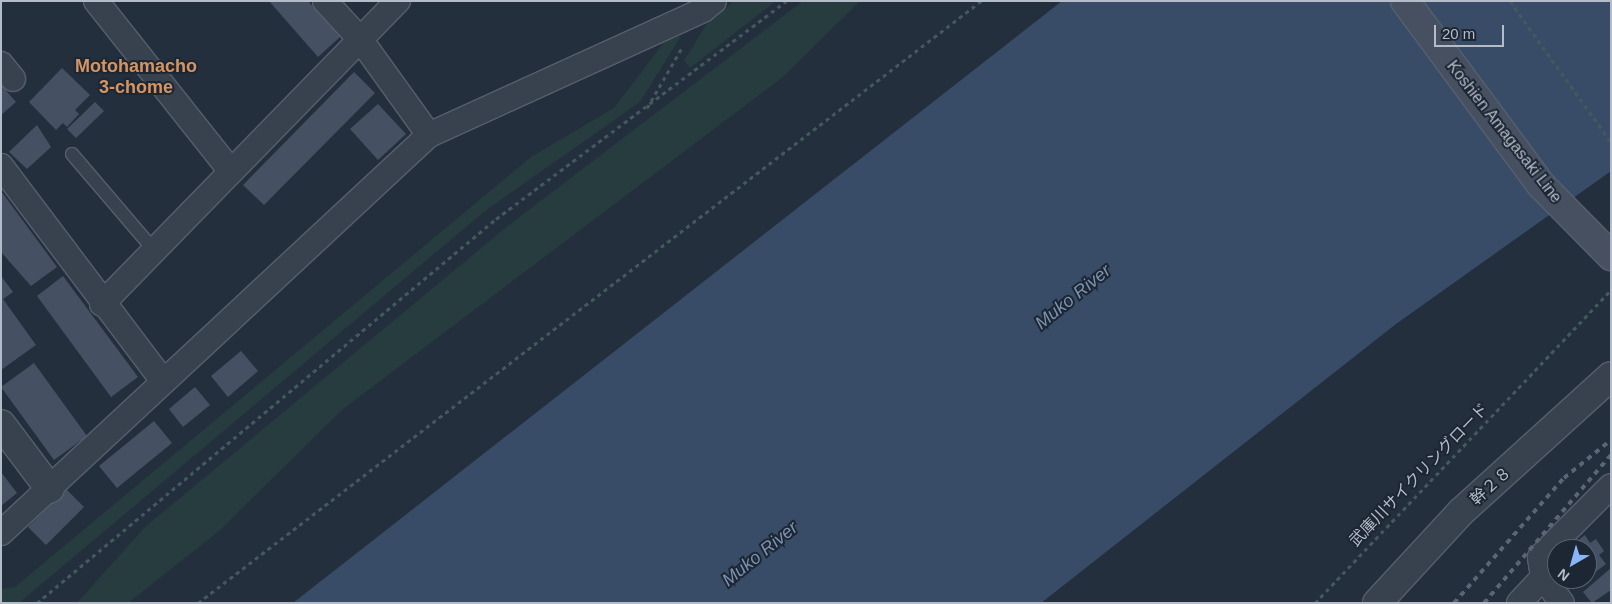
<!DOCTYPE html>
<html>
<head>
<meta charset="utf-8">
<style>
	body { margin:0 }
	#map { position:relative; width:1612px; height:604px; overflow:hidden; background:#242f3e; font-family:Arial,"Noto Sans JP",sans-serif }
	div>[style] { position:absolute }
	.green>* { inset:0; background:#263c3f }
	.water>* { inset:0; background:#394c67 }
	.building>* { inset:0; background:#455162 }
	.path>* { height:3px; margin-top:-1.5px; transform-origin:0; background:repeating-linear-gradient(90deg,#44595c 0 4px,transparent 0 8px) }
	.roads { filter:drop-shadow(1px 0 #565f6c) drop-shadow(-1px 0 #565f6c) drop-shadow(0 1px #565f6c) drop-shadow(0 -1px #565f6c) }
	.service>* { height:12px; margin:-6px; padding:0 6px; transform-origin:6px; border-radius:6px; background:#38414e }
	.minor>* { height:24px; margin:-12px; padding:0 12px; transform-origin:12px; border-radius:12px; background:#38414e }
	.tertiary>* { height:28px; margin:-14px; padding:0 14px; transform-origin:14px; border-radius:14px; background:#38414e }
	.secondary>* { height:28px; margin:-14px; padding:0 14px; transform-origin:14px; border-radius:14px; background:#465061 }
	.rail>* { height:4px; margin-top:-2px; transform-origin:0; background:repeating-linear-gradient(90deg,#5a6575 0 5px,transparent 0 10px) }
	span { translate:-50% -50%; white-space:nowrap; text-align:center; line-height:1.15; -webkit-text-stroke:4px #1d2633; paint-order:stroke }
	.street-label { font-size:16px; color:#b4bcc9 }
	.neighbourhood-label { font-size:18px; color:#d59563; font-weight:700 }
	.water-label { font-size:18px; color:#7c92b1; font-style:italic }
	.frame { position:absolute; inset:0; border:2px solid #b4bcc9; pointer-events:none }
	.north { position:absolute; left:1547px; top:539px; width:50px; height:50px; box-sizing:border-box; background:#1d2633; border:1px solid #59626f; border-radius:50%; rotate:218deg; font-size:14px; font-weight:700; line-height:20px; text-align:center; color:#b4bcc9 }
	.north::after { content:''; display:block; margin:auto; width:18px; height:22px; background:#8ab4f8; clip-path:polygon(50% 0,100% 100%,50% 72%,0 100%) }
	.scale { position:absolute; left:1434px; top:25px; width:70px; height:22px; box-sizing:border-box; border:2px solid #b4bcc9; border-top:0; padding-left:6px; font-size:15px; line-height:18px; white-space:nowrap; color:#b4bcc9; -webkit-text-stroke:4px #1d2633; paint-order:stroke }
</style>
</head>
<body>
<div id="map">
	<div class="green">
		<i style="clip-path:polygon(734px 1px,776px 1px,690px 68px,684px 61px,707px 23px)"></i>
		<i style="clip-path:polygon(803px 1px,860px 1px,783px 77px,343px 409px,219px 531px,128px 603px,77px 603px,145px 527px,509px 225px)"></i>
		<i style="clip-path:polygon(681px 36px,640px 102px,485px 211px,19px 603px,1px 603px,1px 589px,15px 587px,531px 157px,614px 108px,665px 41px)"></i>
	</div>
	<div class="water">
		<i style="clip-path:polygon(1062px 1px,1611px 1px,1611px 171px,1396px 324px,1041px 603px,293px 603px)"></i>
	</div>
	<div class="building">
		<i style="clip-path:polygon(269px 1px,308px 1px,340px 37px,318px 57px)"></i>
		<i style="clip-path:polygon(62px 68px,90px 95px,75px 110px,79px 114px,67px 127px,63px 123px,56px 130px,29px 102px)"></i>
		<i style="clip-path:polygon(354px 72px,375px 93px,264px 205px,243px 185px)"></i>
		<i style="clip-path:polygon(1px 85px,16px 102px,1px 115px)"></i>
		<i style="clip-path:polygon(95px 102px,104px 111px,76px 138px,67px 129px)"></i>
		<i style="clip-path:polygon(378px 104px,406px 134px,378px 160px,350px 129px)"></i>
		<i style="clip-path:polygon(37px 125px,51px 147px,27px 169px,9px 152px)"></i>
		<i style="clip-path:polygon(1px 191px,57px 267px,31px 286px,1px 252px)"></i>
		<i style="clip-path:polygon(1px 276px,13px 292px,3px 299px,36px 345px,1px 370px)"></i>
		<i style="clip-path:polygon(63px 276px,138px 377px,111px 397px,37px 296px)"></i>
		<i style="clip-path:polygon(241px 351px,258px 371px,228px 397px,211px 376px)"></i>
		<i style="clip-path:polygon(34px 363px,87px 436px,54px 460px,1px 387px)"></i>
		<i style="clip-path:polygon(195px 387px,210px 405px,183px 427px,169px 409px)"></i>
		<i style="clip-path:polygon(154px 421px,172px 443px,117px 488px,99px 466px)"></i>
		<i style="clip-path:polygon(1px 472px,17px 493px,1px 506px)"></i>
		<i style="clip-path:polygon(66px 489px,84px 507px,46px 545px,28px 527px)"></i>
		<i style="clip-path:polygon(1585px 535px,1590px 543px,1596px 539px,1604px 551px,1599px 555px,1606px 564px,1594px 573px,1587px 564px,1587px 549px,1573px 544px)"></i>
		<i style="clip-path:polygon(1611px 568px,1611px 590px,1592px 603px,1583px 592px)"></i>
		<i style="clip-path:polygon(1567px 579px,1584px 579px,1585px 580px,1574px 589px)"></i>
	</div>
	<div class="path">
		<i style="left:1510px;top:1px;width:173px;rotate:54.4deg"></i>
		<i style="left:647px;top:108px;width:72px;rotate:-59.9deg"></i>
		<i style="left:37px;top:603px;width:598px;rotate:-39.92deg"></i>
		<i style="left:496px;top:219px;width:363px;rotate:-36.9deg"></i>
		<i style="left:198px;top:603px;width:988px;rotate:-37.55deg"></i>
		<i style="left:1315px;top:603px;width:431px;rotate:-46.6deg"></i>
	</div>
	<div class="roads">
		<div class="service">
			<i style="left:72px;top:154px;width:126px;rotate:49.5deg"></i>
		</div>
		<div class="minor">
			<i style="left:96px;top:1px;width:214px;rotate:51.6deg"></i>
			<i style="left:325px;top:1px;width:52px;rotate:47.4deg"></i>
			<i style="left:360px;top:39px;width:118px;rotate:54.3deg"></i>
			<i style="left:1px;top:64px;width:19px;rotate:51deg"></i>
			<i style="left:1px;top:166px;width:268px;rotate:53deg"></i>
			<i style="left:102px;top:304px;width:424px;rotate:-45.7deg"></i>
			<i style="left:1px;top:533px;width:584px;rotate:-42.92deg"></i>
			<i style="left:429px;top:135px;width:301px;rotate:-24.5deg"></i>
			<i style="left:703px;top:10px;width:14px;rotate:-39deg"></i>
			<i style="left:1543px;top:577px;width:32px;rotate:54deg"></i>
			<i style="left:1519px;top:603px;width:35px;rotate:-47deg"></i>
			<i style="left:1543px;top:577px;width:20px;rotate:-99deg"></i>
			<i style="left:1540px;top:557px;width:100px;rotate:-45deg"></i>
		</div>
		<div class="tertiary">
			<i style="left:1px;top:424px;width:81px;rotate:53deg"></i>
			<i style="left:1377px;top:603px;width:124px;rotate:-47.3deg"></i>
			<i style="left:1461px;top:512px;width:202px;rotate:-42.2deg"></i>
		</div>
		<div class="secondary">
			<i style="left:1405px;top:1px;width:229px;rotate:53.5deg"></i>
			<i style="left:1541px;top:185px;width:100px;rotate:45.4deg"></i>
		</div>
	</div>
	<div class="rail">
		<i style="left:1454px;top:603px;width:167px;rotate:-48.7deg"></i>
		<i style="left:1564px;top:478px;width:60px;rotate:-39deg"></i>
		<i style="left:1484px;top:603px;width:195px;rotate:-49.4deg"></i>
	</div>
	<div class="street-label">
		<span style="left:1504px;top:132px;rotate:52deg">Koshien Amagasaki Line</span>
		<span style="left:1419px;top:475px;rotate:-46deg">武庫川サイクリングロード</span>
		<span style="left:1491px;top:486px;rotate:-42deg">幹２８</span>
	</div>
	<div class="neighbourhood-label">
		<span style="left:136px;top:77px">Motohamacho<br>3-chome</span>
	</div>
	<div class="water-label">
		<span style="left:1073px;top:297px;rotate:-39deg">Muko River</span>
		<span style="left:760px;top:554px;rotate:-39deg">Muko River</span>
	</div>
	<div class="frame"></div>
	<div class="north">N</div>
	<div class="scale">20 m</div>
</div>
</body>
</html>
